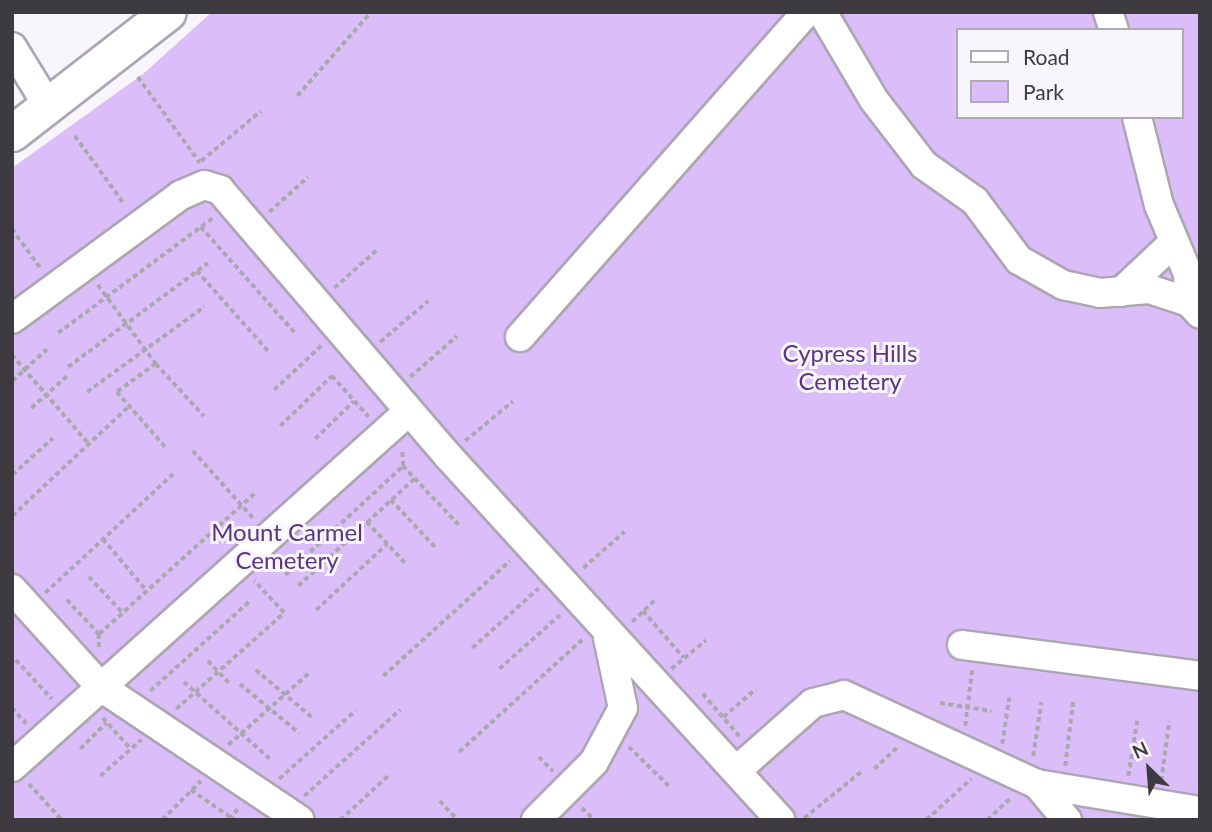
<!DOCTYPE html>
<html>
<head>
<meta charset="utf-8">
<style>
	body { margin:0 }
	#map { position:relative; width:1212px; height:832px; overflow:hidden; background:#f9f5fd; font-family:Lato,sans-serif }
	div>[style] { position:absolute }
	.green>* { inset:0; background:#dabdf9 }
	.path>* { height:3.5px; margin-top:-1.75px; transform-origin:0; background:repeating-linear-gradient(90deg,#aba7ae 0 5px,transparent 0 8.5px) }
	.roads { filter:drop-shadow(2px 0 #aca6b3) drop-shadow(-2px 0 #aca6b3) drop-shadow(0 2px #aca6b3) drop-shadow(0 -2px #aca6b3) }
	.minor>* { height:28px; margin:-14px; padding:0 14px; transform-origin:14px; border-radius:14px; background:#fff }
	.major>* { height:35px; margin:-17.5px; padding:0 17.5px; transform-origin:17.5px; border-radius:17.5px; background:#fff }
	span { translate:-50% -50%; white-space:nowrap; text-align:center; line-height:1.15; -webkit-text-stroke:6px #f9f5fd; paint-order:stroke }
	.park-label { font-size:24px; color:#5d357e }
	.frame { position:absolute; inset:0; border:14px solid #3e3b40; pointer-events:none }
	.legend { position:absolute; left:956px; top:28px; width:228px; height:91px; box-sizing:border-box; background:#f9f5fd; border:2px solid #aeabb1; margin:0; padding:9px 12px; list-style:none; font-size:21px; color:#3e3b40 }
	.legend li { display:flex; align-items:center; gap:14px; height:35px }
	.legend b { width:35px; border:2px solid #aeabb1 }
	.north { position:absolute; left:1114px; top:734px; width:70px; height:70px; -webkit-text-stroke:5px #f9f5fd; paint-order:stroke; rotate:335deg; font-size:19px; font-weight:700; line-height:28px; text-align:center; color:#3e3b40 }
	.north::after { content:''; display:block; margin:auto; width:24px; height:32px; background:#3e3b40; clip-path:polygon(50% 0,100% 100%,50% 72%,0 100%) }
</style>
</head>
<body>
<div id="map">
	<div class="green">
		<i style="clip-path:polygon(evenodd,212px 12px,1200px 12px,1200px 820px,12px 820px,12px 168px,143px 74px,212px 12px,958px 30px,1182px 30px,1182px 117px,958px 117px,958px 30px)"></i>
	</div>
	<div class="path">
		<i style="left:138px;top:77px;width:106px;rotate:54.2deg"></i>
		<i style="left:297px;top:96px;width:112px;rotate:-48.6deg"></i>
		<i style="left:75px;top:136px;width:85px;rotate:54.1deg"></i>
		<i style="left:201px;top:161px;width:78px;rotate:-39.8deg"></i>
		<i style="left:269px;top:212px;width:52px;rotate:-41.9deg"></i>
		<i style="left:201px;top:227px;width:143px;rotate:48.4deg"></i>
		<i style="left:12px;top:229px;width:51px;rotate:53.8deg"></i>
		<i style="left:197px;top:271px;width:107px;rotate:48.4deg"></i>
		<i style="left:98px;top:285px;width:98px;rotate:53.7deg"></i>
		<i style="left:156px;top:364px;width:71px;rotate:47.3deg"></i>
		<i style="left:334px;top:288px;width:59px;rotate:-41.6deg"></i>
		<i style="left:58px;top:333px;width:194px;rotate:-36.6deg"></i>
		<i style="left:380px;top:342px;width:63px;rotate:-40.5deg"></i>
		<i style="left:12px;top:355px;width:118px;rotate:49.1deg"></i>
		<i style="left:156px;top:364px;width:48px;rotate:144.3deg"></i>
		<i style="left:117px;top:392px;width:76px;rotate:48.7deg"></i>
		<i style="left:68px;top:367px;width:174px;rotate:-36.6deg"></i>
		<i style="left:410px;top:377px;width:62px;rotate:-41.1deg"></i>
		<i style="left:12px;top:381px;width:47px;rotate:-42.4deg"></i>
		<i style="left:274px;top:390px;width:66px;rotate:-43.2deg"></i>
		<i style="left:87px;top:392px;width:145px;rotate:-36deg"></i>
		<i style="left:31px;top:408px;width:50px;rotate:-41.7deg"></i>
		<i style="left:280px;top:426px;width:72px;rotate:-43.9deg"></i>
		<i style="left:332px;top:376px;width:55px;rotate:47.9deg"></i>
		<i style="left:315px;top:439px;width:54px;rotate:-44.3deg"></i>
		<i style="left:465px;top:441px;width:62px;rotate:-39.8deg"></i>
		<i style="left:193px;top:451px;width:93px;rotate:48.1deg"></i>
		<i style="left:403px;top:466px;width:81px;rotate:46.5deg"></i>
		<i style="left:12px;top:475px;width:55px;rotate:-42.1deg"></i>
		<i style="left:391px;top:500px;width:66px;rotate:46.8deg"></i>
		<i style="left:12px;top:516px;width:161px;rotate:-43.2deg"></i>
		<i style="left:367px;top:522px;width:57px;rotate:47.1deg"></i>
		<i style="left:103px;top:539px;width:68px;rotate:49.8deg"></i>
		<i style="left:583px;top:568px;width:55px;rotate:-41.3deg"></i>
		<i style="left:285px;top:575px;width:161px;rotate:-42.7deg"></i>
		<i style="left:403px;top:466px;width:16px;rotate:-94deg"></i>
		<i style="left:89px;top:577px;width:50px;rotate:46.6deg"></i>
		<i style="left:298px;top:586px;width:159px;rotate:-42.7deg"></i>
		<i style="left:45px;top:593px;width:175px;rotate:-42.9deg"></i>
		<i style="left:67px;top:600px;width:47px;rotate:46.7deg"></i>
		<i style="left:99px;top:634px;width:15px;rotate:90deg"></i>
		<i style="left:316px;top:610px;width:97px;rotate:-42.9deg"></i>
		<i style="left:643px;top:611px;width:62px;rotate:48.9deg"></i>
		<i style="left:632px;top:622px;width:33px;rotate:-44deg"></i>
		<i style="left:99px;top:634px;width:210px;rotate:-42.1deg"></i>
		<i style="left:472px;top:648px;width:89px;rotate:-41.8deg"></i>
		<i style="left:16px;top:660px;width:53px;rotate:47.3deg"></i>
		<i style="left:208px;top:661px;width:33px;rotate:46deg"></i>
		<i style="left:499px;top:669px;width:81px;rotate:-41.5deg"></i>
		<i style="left:671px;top:669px;width:45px;rotate:-39.6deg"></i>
		<i style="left:256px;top:670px;width:76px;rotate:40.2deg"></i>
		<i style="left:383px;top:676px;width:171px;rotate:-42.2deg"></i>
		<i style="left:184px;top:682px;width:115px;rotate:41.8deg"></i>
		<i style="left:240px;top:684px;width:77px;rotate:39.7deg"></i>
		<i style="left:150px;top:691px;width:135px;rotate:-42deg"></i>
		<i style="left:703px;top:694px;width:58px;rotate:49.2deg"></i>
		<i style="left:940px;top:703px;width:52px;rotate:8.9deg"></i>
		<i style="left:12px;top:708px;width:21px;rotate:47deg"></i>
		<i style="left:176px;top:709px;width:144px;rotate:-41.6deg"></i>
		<i style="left:284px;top:613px;width:44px;rotate:-133.2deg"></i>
		<i style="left:723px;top:717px;width:43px;rotate:-40.3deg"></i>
		<i style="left:103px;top:718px;width:40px;rotate:48deg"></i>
		<i style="left:965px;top:726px;width:56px;rotate:-82.9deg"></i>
		<i style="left:1002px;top:744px;width:47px;rotate:-81.3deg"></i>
		<i style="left:228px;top:745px;width:108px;rotate:-41.6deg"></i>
		<i style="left:629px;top:747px;width:57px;rotate:44.3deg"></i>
		<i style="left:80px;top:749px;width:37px;rotate:-45deg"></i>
		<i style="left:459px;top:752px;width:169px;rotate:-42.4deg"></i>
		<i style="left:1033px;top:756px;width:54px;rotate:-81.4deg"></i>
		<i style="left:539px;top:757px;width:20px;rotate:45deg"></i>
		<i style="left:1065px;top:766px;width:65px;rotate:-83deg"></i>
		<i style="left:874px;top:769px;width:33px;rotate:-43deg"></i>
		<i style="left:100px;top:776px;width:55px;rotate:-41.3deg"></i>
		<i style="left:1128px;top:776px;width:56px;rotate:-80.7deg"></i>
		<i style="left:279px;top:779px;width:103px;rotate:-41.9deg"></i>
		<i style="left:1161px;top:781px;width:60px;rotate:-82.3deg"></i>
		<i style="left:29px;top:784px;width:49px;rotate:47.5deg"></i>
		<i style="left:191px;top:790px;width:53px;rotate:34.3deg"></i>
		<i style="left:304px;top:796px;width:129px;rotate:-41.9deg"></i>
		<i style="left:440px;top:801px;width:26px;rotate:47deg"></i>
		<i style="left:582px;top:808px;width:18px;rotate:43deg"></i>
		<i style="left:12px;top:812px;width:1px"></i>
		<i style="left:804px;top:818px;width:73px;rotate:-38.9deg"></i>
		<i style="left:162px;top:820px;width:55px;rotate:-45deg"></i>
		<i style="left:229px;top:820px;width:16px;rotate:-52deg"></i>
		<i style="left:340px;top:820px;width:65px;rotate:-42.5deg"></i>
		<i style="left:926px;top:820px;width:61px;rotate:-42.3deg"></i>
		<i style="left:987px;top:820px;width:33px;rotate:-43deg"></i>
	</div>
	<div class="roads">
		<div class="minor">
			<i style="left:822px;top:12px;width:102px;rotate:59.4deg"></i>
			<i style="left:874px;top:100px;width:82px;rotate:52.4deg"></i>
			<i style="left:924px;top:165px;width:62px;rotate:35.2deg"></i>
			<i style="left:975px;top:201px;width:74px;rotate:53.3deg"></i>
			<i style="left:1019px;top:260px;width:51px;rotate:29.6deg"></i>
			<i style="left:1063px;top:285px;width:38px;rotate:12deg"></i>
			<i style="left:1100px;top:293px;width:49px;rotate:-4.7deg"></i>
			<i style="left:1149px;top:289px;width:42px;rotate:18deg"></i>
			<i style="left:1189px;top:302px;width:16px;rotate:47deg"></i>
			<i style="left:1108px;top:12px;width:19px;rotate:72deg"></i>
			<i style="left:12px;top:47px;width:69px;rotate:58.6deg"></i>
			<i style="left:1137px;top:117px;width:91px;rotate:76deg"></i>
			<i style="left:1159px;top:205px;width:75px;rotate:67.2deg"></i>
			<i style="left:1188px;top:274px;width:28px;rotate:88deg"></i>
			<i style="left:1121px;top:292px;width:73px;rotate:-43.3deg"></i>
			<i style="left:12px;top:319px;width:210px;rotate:-36.3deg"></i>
			<i style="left:181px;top:195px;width:25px;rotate:-23deg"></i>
			<i style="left:204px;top:185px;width:17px;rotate:17deg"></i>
			<i style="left:220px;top:190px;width:350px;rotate:49.4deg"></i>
			<i style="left:448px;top:456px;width:493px;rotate:47.6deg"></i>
			<i style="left:520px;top:337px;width:434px;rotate:-48.6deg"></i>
			<i style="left:12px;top:589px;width:132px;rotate:47.8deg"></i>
			<i style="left:101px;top:687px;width:239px;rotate:33.8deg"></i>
			<i style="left:962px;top:645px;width:240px;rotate:7.4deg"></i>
			<i style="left:12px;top:767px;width:533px;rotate:-41.88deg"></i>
			<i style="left:737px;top:770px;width:101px;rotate:-41.4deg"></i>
			<i style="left:813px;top:703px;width:32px;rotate:-14deg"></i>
			<i style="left:844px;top:695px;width:213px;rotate:24.8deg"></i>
			<i style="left:1037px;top:784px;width:165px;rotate:9.4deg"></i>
			<i style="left:1037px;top:784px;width:47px;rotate:50.2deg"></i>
			<i style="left:536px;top:820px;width:82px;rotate:-45deg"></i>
			<i style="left:594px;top:762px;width:61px;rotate:-61.8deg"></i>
			<i style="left:623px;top:708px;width:72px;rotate:-102.1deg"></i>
		</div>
		<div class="major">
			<i style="left:12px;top:133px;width:197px;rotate:-37.8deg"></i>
		</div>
	</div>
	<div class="park-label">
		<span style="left:850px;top:367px">Cypress Hills<br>Cemetery</span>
		<span style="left:287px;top:546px">Mount Carmel<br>Cemetery</span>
	</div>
	<div class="frame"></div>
	<ul class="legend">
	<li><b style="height:9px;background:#fff"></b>Road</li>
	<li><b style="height:19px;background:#dabdf9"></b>Park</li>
	</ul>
	<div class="north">N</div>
</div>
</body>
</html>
